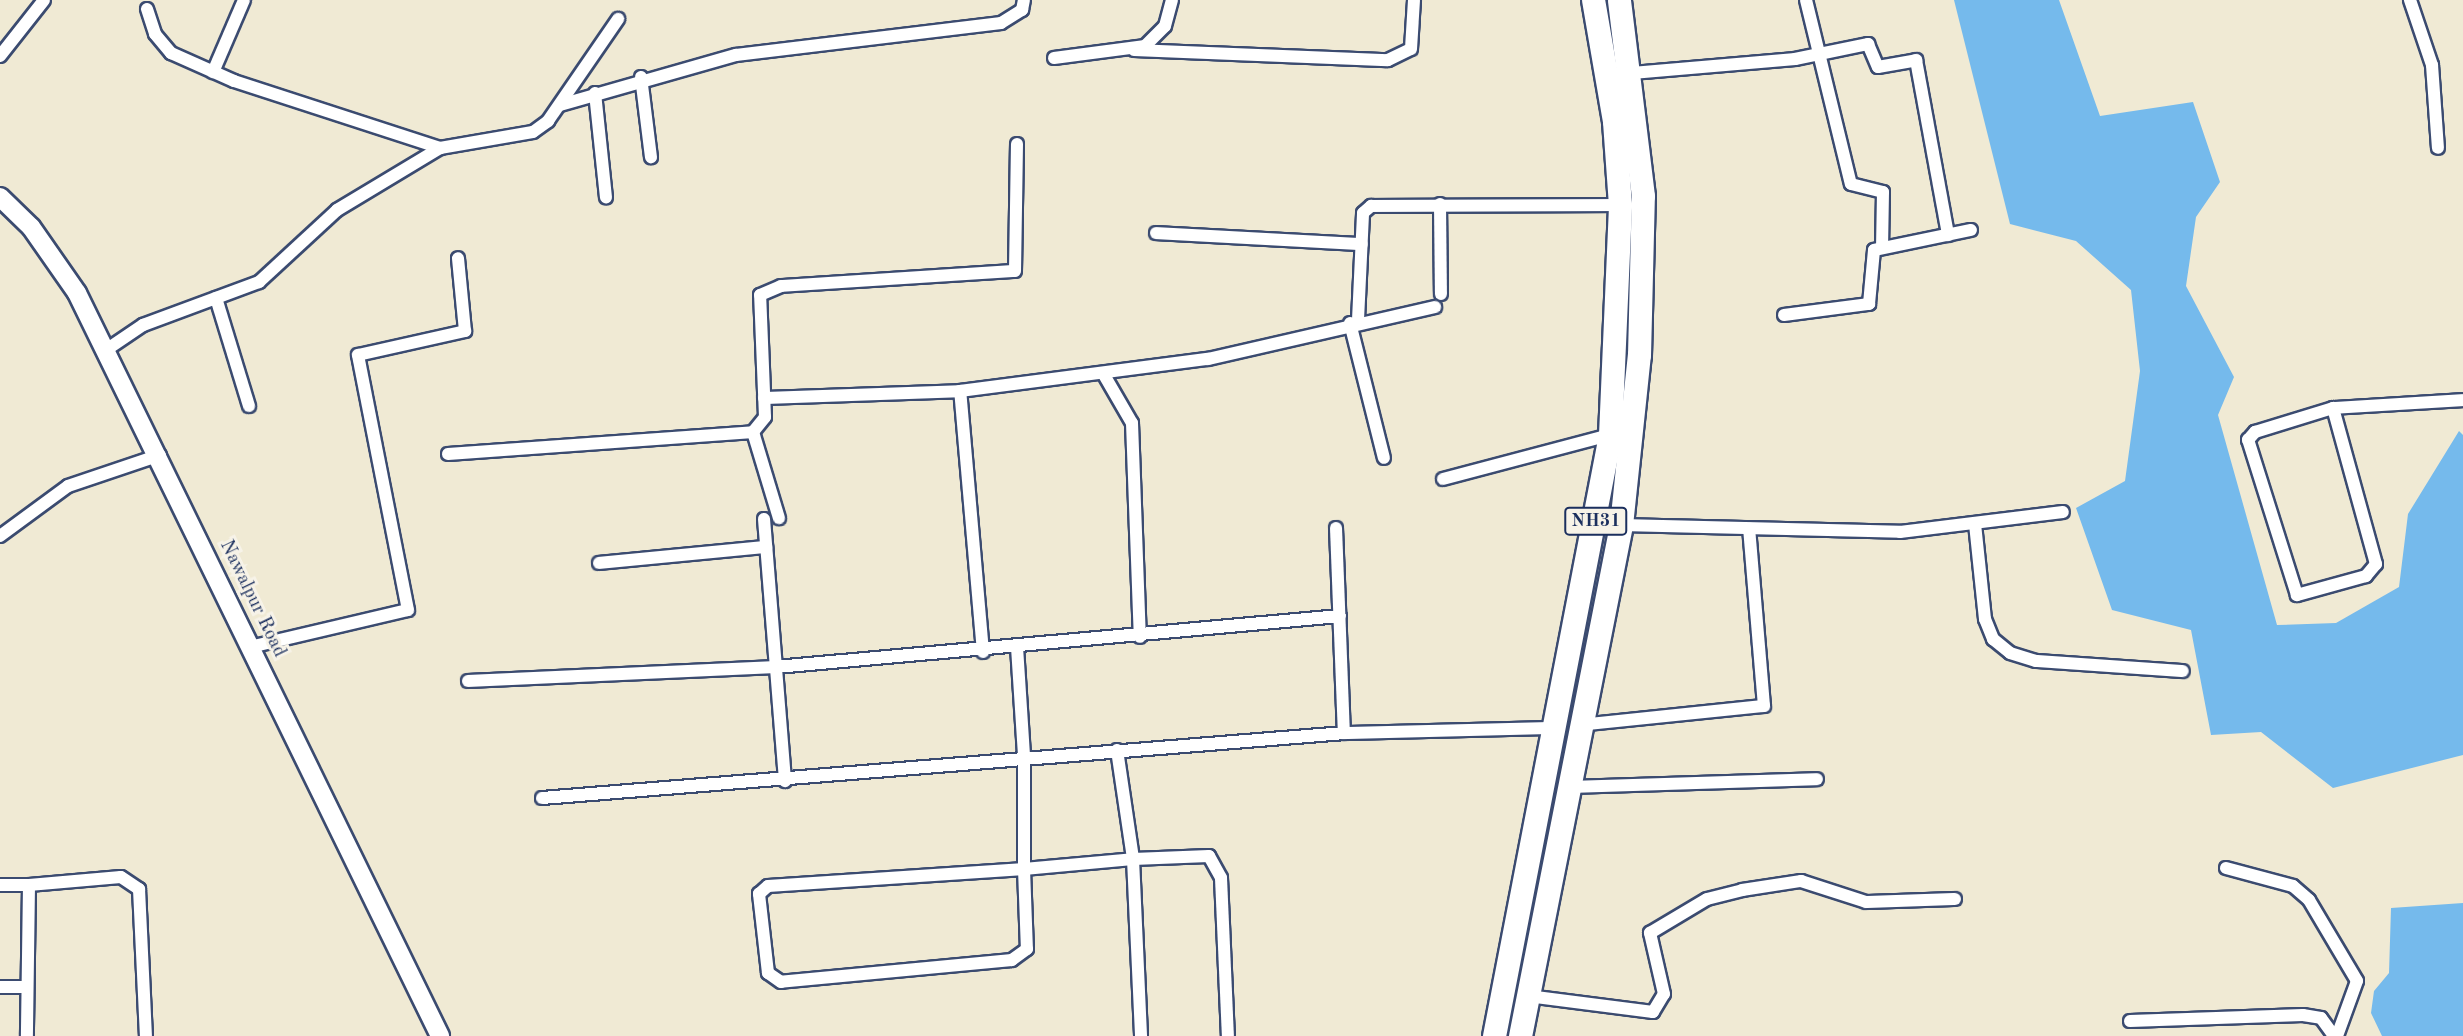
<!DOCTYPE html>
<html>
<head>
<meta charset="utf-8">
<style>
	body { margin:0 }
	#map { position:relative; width:2463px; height:1036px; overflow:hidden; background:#f0ead4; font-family:"Old Standard TT",serif }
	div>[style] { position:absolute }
	.water>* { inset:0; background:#75baec }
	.roads { filter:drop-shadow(2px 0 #3b4b70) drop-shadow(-2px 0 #3b4b70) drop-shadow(0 2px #3b4b70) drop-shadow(0 -2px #3b4b70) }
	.street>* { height:12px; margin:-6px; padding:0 6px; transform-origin:6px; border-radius:6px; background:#fff }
	.secondary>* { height:18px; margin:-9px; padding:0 9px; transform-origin:9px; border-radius:9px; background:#fff }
	.highway>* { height:23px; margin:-11.5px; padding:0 11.5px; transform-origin:11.5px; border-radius:11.5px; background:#fff }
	span { translate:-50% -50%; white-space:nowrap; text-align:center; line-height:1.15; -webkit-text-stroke:6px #f7f3e8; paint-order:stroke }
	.shield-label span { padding:2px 5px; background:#f7f3e8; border:2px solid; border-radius:5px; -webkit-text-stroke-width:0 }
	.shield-label { font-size:18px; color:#1b2f5e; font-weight:700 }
	.street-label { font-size:19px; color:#1b2f5e }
</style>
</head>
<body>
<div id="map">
	<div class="water">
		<i style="clip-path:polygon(1954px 0,2059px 0,2100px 116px,2193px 102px,2220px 182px,2196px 217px,2186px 286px,2234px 377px,2218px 415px,2277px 625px,2336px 623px,2399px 587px,2408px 514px,2459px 431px,2463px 435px,2463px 755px,2333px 788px,2261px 732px,2211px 735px,2191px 630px,2112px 610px,2076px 508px,2125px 481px,2140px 371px,2131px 290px,2076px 241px,2010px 224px)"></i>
		<i style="clip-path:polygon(2463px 903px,2463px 1036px,2382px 1036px,2371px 1013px,2374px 991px,2389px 973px,2391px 908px)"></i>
	</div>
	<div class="roads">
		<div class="street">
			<i style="left:1806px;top:0;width:189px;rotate:76.3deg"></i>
			<i style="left:1851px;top:184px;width:33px;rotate:14deg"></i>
			<i style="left:1883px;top:192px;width:55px;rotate:91deg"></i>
			<i style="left:2410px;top:0;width:69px;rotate:71.3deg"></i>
			<i style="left:2432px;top:65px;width:83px;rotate:85.9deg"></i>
			<i style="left:147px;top:9px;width:26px;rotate:72deg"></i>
			<i style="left:155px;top:34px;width:25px;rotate:50deg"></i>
			<i style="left:171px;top:53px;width:69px;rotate:24deg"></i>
			<i style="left:234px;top:81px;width:217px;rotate:18deg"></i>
			<i style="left:1134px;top:50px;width:254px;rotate:2.3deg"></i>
			<i style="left:1388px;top:60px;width:25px;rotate:-26deg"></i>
			<i style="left:1411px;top:49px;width:49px;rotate:-86.5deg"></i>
			<i style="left:0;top:56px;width:71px;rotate:-51.8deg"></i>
			<i style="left:1054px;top:58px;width:92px;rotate:-7.5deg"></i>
			<i style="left:1145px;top:46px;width:28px;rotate:-45deg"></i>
			<i style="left:1165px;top:26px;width:27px;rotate:-75deg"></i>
			<i style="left:213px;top:72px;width:78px;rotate:-66.7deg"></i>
			<i style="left:1632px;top:73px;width:164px;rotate:-4.9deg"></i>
			<i style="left:1795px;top:59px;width:75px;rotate:-11.6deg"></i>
			<i style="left:1868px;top:44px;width:25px;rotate:67deg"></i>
			<i style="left:1878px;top:67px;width:39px;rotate:-10deg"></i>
			<i style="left:1916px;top:60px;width:178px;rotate:79.6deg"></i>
			<i style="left:641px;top:77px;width:81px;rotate:82.9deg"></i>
			<i style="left:595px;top:93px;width:105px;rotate:84deg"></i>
			<i style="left:560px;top:105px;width:183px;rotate:-15.9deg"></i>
			<i style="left:736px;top:55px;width:267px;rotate:-6.9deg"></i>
			<i style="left:1001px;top:23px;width:25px;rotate:-32deg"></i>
			<i style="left:1022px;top:10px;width:10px;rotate:-79deg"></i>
			<i style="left:1440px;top:204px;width:90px;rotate:89.4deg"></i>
			<i style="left:1156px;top:233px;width:206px;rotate:3.1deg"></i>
			<i style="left:216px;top:298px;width:113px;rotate:73deg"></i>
			<i style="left:1784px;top:315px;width:86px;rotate:-7.4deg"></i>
			<i style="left:1869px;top:304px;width:54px;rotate:-84.7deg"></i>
			<i style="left:1874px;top:250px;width:99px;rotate:-11.7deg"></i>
			<i style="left:1358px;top:320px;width:107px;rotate:-87.3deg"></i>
			<i style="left:1363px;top:213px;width:11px;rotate:-41deg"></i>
			<i style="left:1371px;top:206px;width:249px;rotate:-0.2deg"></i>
			<i style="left:1350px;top:323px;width:139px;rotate:75.9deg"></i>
			<i style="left:106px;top:350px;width:45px;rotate:-34deg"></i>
			<i style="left:143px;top:325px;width:124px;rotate:-20.3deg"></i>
			<i style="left:259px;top:282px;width:106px;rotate:-42.7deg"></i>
			<i style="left:337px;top:210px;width:120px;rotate:-31deg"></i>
			<i style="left:440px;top:148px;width:94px;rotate:-9.8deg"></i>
			<i style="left:533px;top:132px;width:19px;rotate:-36deg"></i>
			<i style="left:548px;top:121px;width:124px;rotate:-55.5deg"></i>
			<i style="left:1103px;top:373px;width:58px;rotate:59.9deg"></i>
			<i style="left:1132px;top:423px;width:214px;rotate:87.9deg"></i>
			<i style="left:764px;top:398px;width:196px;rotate:-2deg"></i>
			<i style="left:2333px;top:408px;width:162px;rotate:74.6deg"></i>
			<i style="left:2376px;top:564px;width:16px;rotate:130deg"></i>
			<i style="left:2366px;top:576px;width:72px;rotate:164.6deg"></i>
			<i style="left:2297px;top:595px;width:163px;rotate:-107.5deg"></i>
			<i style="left:2248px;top:440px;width:11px;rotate:-49deg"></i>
			<i style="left:2255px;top:432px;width:82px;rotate:-17.1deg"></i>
			<i style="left:2333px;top:408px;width:130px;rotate:-3.5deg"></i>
			<i style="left:753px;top:432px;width:90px;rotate:73.2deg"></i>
			<i style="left:448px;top:454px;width:306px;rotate:-4.1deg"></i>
			<i style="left:753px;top:432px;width:19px;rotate:-51deg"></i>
			<i style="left:765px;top:417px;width:122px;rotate:-92.3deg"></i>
			<i style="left:760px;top:295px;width:23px;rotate:-23deg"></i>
			<i style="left:781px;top:286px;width:234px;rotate:-3.7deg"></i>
			<i style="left:1015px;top:271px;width:127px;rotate:-89.1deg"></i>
			<i style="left:1443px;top:479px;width:173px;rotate:-14.8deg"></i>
			<i style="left:764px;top:519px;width:263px;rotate:85.4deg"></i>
			<i style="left:1975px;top:524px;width:96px;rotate:84deg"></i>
			<i style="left:1985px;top:619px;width:22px;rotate:68deg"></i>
			<i style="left:1993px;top:639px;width:22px;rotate:39deg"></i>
			<i style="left:2010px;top:653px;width:27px;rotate:17deg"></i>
			<i style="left:2036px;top:661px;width:147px;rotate:3.9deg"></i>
			<i style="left:1621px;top:525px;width:279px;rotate:1.4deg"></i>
			<i style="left:1900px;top:532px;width:164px;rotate:-7deg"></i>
			<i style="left:1336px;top:528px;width:205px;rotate:87.8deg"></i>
			<i style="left:0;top:536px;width:84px;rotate:-36.3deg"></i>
			<i style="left:68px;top:486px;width:97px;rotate:-18.6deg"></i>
			<i style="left:599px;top:563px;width:168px;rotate:-5.5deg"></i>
			<i style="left:250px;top:647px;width:162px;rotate:-13.2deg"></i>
			<i style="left:408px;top:610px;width:260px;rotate:-101.1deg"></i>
			<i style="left:358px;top:355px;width:110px;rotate:-12.6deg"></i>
			<i style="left:465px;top:331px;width:73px;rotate:-95.5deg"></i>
			<i style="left:1017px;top:647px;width:109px;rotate:86.3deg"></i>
			<i style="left:1024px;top:756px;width:113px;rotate:90deg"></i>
			<i style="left:1024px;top:869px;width:80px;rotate:87.9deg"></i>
			<i style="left:1027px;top:949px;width:19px;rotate:144deg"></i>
			<i style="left:1012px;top:960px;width:232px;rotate:174.6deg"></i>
			<i style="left:781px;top:982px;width:16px;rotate:-145deg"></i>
			<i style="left:768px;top:973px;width:80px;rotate:-96.5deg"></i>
			<i style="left:759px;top:894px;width:12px;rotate:-42deg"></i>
			<i style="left:768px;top:886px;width:257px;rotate:-3.8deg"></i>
			<i style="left:1024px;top:869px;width:109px;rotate:-5.2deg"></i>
			<i style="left:1133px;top:859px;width:76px;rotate:-2.3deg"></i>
			<i style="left:1209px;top:856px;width:25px;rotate:61deg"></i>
			<i style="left:1221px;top:878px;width:158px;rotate:87.5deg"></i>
			<i style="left:983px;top:652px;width:262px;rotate:-95deg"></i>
			<i style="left:960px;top:391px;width:250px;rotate:-7.4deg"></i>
			<i style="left:1208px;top:359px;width:233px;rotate:-12.9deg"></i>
			<i style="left:468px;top:681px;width:308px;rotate:-2.6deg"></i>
			<i style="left:776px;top:667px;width:566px;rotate:-5.17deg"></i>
			<i style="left:1579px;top:725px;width:186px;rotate:-5.9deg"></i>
			<i style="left:1764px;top:706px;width:178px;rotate:-94.8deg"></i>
			<i style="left:1117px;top:750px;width:110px;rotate:81.6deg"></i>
			<i style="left:1133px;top:859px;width:177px;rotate:87.4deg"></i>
			<i style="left:1568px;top:787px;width:249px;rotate:-1.8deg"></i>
			<i style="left:542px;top:798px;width:805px;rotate:-4.63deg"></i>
			<i style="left:1344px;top:733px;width:210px;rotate:-1.4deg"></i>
			<i style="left:2226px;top:868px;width:69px;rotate:15deg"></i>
			<i style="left:2293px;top:886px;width:21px;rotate:41deg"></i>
			<i style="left:2309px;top:900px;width:94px;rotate:59.3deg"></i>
			<i style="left:2357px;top:981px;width:59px;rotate:110deg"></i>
			<i style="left:0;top:885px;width:29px"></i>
			<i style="left:29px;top:885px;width:151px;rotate:90.8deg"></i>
			<i style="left:29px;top:885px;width:92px;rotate:-5deg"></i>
			<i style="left:121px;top:877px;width:22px;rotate:34deg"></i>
			<i style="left:139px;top:889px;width:147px;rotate:87.3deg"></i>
			<i style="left:0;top:987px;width:27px"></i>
			<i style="left:1528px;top:996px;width:126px;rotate:7.3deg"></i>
			<i style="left:1653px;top:1012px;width:21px;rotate:-59deg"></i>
			<i style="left:1664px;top:994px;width:63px;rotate:-102.9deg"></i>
			<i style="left:1650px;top:933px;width:66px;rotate:-30.8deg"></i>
			<i style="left:1707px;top:899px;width:36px;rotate:-14deg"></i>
			<i style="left:1742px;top:890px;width:60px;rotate:-8.7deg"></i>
			<i style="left:1801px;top:881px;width:68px;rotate:17.9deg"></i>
			<i style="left:1866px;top:902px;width:89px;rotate:-1.9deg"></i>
			<i style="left:2130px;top:1021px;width:173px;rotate:-2deg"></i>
			<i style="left:2303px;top:1015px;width:18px;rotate:9deg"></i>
			<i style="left:2321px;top:1018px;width:22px;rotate:54deg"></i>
		</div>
		<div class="secondary">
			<i style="left:0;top:197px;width:43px;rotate:44.1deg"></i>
			<i style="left:31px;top:227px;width:80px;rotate:55.1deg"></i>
			<i style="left:77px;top:293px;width:827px;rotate:63.96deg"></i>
		</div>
		<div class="highway">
			<i style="left:1494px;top:1036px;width:612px;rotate:-79.08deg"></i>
			<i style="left:1610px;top:435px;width:230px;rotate:-87.5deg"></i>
			<i style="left:1620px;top:205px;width:84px;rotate:-94.1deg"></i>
			<i style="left:1614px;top:121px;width:123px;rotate:-99.8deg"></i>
			<i style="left:1520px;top:1036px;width:521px;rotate:-78.82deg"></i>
			<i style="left:1621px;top:525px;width:171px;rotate:-84deg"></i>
			<i style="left:1639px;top:355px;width:159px;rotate:-88.6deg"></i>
			<i style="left:1643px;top:196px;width:197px;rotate:-97deg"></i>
		</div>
	</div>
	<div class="shield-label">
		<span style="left:1596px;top:521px">NH31</span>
	</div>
	<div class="street-label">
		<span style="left:252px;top:599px;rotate:64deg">Nawalpur Road</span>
	</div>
</div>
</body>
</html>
